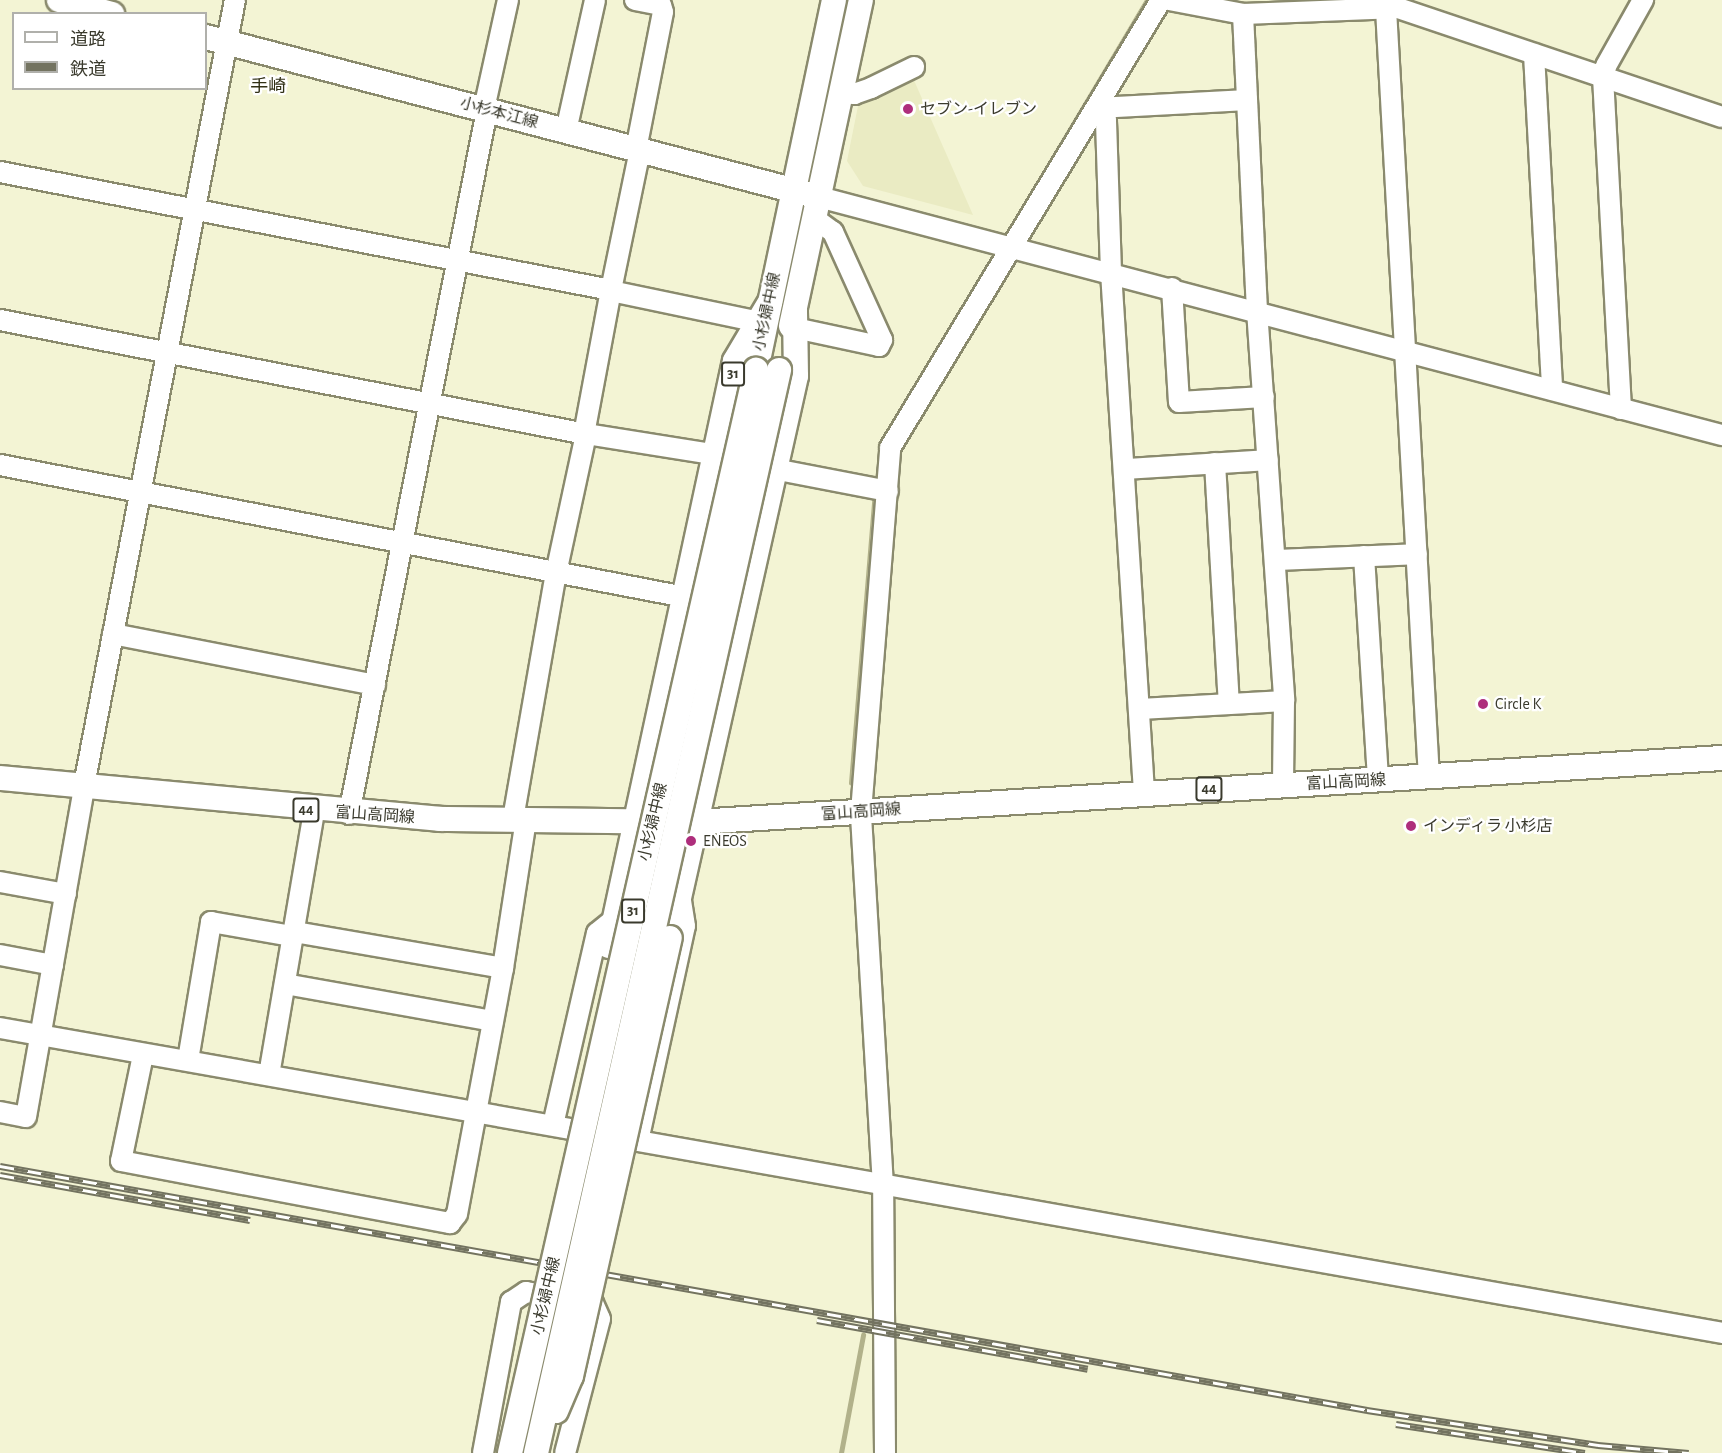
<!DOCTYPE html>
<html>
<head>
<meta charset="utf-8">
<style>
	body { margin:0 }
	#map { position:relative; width:1722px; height:1453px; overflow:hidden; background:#f3f4d4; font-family:"Alegreya Sans","Noto Sans JP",sans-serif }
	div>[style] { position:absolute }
	.built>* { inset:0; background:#eaebc3 }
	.stream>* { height:4.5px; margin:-2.25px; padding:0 2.25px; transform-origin:2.25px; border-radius:2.25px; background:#b1b18a }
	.roads { filter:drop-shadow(2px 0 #8a8a6d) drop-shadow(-2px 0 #8a8a6d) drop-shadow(0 2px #8a8a6d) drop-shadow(0 -2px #8a8a6d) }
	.minor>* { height:20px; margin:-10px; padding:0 10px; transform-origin:10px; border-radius:10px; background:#fff }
	.major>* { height:24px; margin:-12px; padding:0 12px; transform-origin:12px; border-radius:12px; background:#fff }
	.rail>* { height:7px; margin-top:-3.5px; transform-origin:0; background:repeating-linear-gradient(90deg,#fff 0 14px,#737360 0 28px); box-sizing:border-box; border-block:2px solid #737360 }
	.bridges { filter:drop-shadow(2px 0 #8a8a6d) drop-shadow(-2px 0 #8a8a6d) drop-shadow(0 2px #8a8a6d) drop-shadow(0 -2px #8a8a6d) }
	.major-bridge>* { height:24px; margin:-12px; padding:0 12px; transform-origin:12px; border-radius:12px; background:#fff }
	.dots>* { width:16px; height:16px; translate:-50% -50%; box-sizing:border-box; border:3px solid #fff; border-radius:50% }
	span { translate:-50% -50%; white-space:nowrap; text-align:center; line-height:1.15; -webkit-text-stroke:4.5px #fff; paint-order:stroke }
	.shield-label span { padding:2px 4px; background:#fff; border:2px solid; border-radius:4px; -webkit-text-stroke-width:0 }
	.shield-label { font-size:15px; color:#3a3a2d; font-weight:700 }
	.poi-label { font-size:16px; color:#3a3a2d }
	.left { translate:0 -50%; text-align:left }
	.street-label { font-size:16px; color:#3a3a2d }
	.neighbourhood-label { font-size:18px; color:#323117 }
	.legend { position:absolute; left:12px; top:12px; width:195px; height:78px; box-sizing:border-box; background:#fff; border:2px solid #b0b0ab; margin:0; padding:8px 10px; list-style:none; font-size:18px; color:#3a3a2d }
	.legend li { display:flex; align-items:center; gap:12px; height:30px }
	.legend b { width:30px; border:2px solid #b0b0ab }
</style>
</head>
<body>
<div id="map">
	<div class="built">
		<i style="clip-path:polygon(913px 78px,973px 215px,863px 186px,847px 161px,859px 101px)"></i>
	</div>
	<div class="stream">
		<i style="left:1010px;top:230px;width:268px;rotate:-59.2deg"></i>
		<i style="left:958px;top:317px;width:53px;rotate:-59.6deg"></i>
		<i style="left:876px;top:484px;width:42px;rotate:-80.3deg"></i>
		<i style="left:851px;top:783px;width:292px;rotate:-85.3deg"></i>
		<i style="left:841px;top:1453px;width:120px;rotate:-79.4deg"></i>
	</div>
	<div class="roads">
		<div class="minor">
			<i style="left:635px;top:0;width:26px;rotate:11deg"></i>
			<i style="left:661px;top:5px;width:7px;rotate:74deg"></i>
			<i style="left:663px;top:12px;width:140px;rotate:101.1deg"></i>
			<i style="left:1169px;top:0;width:75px;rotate:10.7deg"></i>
			<i style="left:1243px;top:14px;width:155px;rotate:-2.2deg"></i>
			<i style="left:1398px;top:8px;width:342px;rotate:18.6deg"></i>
			<i style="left:1386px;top:9px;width:770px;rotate:86.8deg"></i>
			<i style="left:1243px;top:14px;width:296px;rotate:87.3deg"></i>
			<i style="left:1257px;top:310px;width:392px;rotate:86deg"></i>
			<i style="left:1284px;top:701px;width:85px;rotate:90.7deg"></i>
			<i style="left:1534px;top:54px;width:336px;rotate:86.9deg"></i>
			<i style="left:841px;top:90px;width:14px;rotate:17deg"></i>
			<i style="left:854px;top:94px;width:18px;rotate:-19deg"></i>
			<i style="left:871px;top:88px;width:48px;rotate:-26deg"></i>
			<i style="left:484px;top:109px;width:112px;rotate:-77.6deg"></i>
			<i style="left:566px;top:131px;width:134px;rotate:-77.5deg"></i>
			<i style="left:0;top:172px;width:622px;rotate:10.93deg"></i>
			<i style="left:611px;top:290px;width:147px;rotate:100.6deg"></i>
			<i style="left:819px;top:197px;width:934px;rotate:14.77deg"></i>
			<i style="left:1172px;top:288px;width:114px;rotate:86.5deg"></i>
			<i style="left:1179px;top:402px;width:85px;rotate:-3.4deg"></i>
			<i style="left:611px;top:290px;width:143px;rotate:-78.3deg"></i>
			<i style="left:611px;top:291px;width:151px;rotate:11.8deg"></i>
			<i style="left:0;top:320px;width:597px;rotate:11.01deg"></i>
			<i style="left:586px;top:434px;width:134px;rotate:9deg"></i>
			<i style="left:795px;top:328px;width:86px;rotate:12.1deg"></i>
			<i style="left:879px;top:346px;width:7px;rotate:-63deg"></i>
			<i style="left:882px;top:340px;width:119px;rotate:-114.4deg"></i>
			<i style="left:833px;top:232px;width:24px;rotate:-144deg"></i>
			<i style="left:1621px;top:409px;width:330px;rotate:-93.1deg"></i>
			<i style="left:1603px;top:79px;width:13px;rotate:-77deg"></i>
			<i style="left:1606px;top:66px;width:76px;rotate:-60.7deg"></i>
			<i style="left:1215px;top:463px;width:241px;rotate:86.7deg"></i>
			<i style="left:0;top:465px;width:698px;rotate:10.91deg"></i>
			<i style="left:774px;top:469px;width:116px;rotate:10.9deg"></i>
			<i style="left:1126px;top:469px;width:142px;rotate:-3.6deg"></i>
			<i style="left:1364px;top:556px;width:225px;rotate:86.4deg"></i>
			<i style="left:1275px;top:560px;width:142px;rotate:-2.4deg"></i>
			<i style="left:113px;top:634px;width:267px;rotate:11deg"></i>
			<i style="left:1141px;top:709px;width:143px;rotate:-3.2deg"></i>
			<i style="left:1144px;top:792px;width:521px;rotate:-93.63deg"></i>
			<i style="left:1111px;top:272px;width:152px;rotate:-91.9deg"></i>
			<i style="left:1106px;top:120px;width:14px;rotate:-124deg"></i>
			<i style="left:1098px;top:108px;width:149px;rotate:-3.1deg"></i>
			<i style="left:349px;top:814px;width:717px;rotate:-78.91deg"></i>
			<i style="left:513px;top:819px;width:250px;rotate:-80.1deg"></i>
			<i style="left:556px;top:573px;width:142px;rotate:-77.8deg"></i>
			<i style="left:0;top:882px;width:67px;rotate:10.3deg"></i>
			<i style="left:0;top:955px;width:54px;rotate:10.7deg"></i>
			<i style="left:285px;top:984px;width:211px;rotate:10.1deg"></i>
			<i style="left:0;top:1028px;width:1749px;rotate:10.04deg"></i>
			<i style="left:143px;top:1055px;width:108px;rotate:101.7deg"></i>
			<i style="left:121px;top:1161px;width:335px;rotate:10.7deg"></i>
			<i style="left:450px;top:1223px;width:11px;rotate:-52deg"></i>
			<i style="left:457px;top:1214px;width:250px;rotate:-79.4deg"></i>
			<i style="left:503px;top:968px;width:150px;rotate:-81.2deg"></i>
			<i style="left:188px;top:1060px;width:140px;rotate:-80.5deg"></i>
			<i style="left:211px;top:922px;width:81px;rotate:9.9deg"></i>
			<i style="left:291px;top:936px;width:10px;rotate:-17deg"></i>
			<i style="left:301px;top:933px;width:205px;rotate:9.8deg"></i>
			<i style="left:269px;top:1075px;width:268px;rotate:-80.3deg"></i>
			<i style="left:0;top:1112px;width:26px;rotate:11deg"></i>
			<i style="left:26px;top:1117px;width:347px;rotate:-80deg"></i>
			<i style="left:86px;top:775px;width:789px;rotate:-79.12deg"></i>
			<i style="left:553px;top:1125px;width:197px;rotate:-77.1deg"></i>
			<i style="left:597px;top:933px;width:22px;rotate:-39deg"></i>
			<i style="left:638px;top:1141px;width:220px;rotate:-77.7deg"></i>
			<i style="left:685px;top:926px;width:25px;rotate:-99deg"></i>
			<i style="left:483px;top:1453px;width:154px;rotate:-79.5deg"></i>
			<i style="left:511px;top:1302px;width:18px;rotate:-34deg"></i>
			<i style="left:526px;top:1292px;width:68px;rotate:9.3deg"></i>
			<i style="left:593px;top:1303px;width:17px;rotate:66deg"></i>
			<i style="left:600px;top:1319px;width:138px;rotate:104.6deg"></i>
			<i style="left:885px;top:1453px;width:267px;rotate:-90.4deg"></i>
			<i style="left:883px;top:1186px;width:375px;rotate:-93.4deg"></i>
			<i style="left:861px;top:812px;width:365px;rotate:-85.4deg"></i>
			<i style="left:890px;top:448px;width:524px;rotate:-58.83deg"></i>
		</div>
		<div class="major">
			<i style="left:59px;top:0;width:55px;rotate:14.8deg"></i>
			<i style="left:206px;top:37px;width:634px;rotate:14.63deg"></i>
			<i style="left:791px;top:326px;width:333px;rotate:-77.9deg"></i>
			<i style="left:756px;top:370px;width:378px;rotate:-78.1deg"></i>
			<i style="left:0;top:778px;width:442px;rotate:5.3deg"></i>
			<i style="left:440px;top:819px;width:256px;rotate:0.7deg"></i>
			<i style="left:696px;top:822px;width:1028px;rotate:-3.57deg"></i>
			<i style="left:670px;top:938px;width:576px;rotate:-77.36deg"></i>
			<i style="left:796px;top:376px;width:66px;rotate:-90.9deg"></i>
			<i style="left:609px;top:946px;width:598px;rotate:-77.85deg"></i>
			<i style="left:735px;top:361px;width:69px;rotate:-59.3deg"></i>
		</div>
	</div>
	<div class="rail">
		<i style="left:0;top:1166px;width:1389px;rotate:10.12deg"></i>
		<i style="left:1367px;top:1410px;width:234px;rotate:8.6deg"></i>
		<i style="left:1598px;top:1445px;width:91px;rotate:5deg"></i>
		<i style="left:0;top:1175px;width:254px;rotate:10.2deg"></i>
		<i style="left:817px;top:1320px;width:275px;rotate:10.2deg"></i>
		<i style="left:1396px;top:1424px;width:191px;rotate:8.7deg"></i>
	</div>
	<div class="bridges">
		<div class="major-bridge">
			<i style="left:556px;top:1411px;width:38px;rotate:-67deg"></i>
			<i style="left:571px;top:1376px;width:449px;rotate:-77.3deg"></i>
			<i style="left:510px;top:1453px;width:1111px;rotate:-77.2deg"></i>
			<i style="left:536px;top:1453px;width:1110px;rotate:-77.35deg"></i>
		</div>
	</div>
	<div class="dots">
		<i style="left:908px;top:109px;background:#ae2e7c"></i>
		<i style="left:1483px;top:704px;background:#ae2e7c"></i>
		<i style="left:1411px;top:826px;background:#ae2e7c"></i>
		<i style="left:691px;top:841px;background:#ae2e7c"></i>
	</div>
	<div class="shield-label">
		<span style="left:733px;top:374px">31</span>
		<span style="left:1209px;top:789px">44</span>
		<span style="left:306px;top:810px">44</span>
		<span style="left:633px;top:911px">31</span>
	</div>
	<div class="poi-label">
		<span class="left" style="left:920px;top:109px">セブン-イレブン</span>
		<span class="left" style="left:1495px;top:704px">Circle K</span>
		<span class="left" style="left:1423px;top:826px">インディラ 小杉店</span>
		<span class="left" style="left:703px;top:841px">ENEOS</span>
	</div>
	<div class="street-label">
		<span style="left:499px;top:113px;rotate:15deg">小杉本江線</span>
		<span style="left:767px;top:312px;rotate:-78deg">小杉婦中線</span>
		<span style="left:1346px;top:782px;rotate:-3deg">富山高岡線</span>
		<span style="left:861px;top:812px;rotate:-4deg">富山高岡線</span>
		<span style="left:375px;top:815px;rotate:4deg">富山高岡線</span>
		<span style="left:653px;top:822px;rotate:-77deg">小杉婦中線</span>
		<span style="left:546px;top:1296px;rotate:-77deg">小杉婦中線</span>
	</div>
	<div class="neighbourhood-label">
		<span style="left:268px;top:87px">手崎</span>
	</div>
	<ul class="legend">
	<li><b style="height:8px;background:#fff"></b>道路</li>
	<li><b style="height:8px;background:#737360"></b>鉄道</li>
	</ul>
</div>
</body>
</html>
